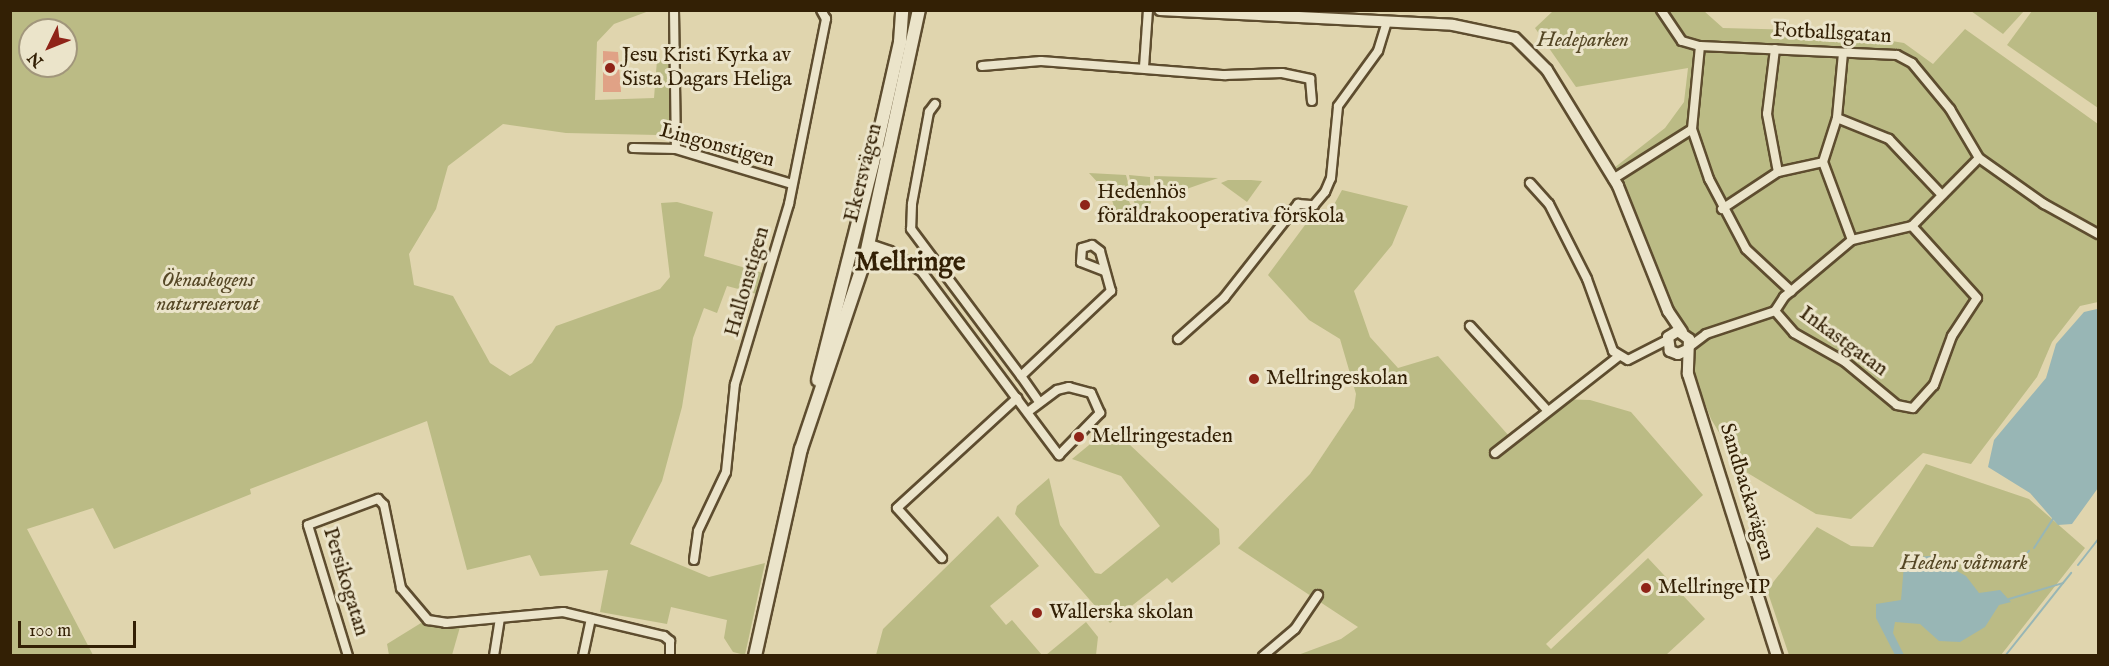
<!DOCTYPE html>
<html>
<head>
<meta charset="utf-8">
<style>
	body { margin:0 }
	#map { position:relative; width:2109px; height:666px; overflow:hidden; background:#e0d5ae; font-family:"IM FELL English",serif }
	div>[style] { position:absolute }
	.green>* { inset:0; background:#bbbb85 }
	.water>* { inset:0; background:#98b6b5 }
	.stream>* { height:2px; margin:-1px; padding:0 1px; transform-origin:1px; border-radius:1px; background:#98b6b5 }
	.building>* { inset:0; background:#e0a286 }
	.roads { filter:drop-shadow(2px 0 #5e4d2f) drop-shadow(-2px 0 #5e4d2f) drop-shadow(0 2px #5e4d2f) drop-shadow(0 -2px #5e4d2f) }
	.minor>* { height:8px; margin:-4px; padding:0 4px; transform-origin:4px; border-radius:4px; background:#ebe4ca }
	.tertiary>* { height:10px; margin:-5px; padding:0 5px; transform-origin:5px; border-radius:5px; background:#ebe4ca }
	.secondary>* { height:12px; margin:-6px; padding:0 6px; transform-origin:6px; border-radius:6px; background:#ebe4ca }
	.dots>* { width:16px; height:16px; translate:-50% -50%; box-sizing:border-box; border:3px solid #ebe4ca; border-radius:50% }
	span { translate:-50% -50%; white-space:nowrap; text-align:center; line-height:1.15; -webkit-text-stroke:6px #ebe4ca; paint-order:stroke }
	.street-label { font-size:21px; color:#332005 }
	.park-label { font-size:21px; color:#554725; font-style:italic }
	.poi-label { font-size:21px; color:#332005 }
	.left { translate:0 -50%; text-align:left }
	.district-label { font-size:27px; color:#332005; font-weight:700 }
	.frame { position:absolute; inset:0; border:12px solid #332005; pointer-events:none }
	.north { position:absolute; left:18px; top:18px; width:60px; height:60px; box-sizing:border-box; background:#ebe4ca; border:2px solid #a1967b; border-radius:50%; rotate:227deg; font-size:16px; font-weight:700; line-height:24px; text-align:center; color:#332005 }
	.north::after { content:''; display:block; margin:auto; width:21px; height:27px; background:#8f2418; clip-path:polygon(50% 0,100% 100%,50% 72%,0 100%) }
	.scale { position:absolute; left:18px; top:621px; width:118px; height:27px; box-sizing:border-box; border:3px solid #332005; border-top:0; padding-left:8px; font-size:18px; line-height:21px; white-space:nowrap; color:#332005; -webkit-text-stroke:4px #ebe4ca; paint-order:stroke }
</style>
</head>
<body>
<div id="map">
	<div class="green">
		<i style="clip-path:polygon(evenodd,10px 11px,649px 11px,614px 24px,597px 42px,595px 100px,654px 98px,657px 60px,669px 59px,671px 127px,658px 135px,566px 133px,503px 124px,448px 166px,436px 209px,409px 254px,414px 285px,453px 296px,490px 363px,510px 376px,532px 363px,556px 326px,660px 289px,670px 277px,661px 203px,677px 202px,713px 212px,704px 256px,763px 273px,757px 294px,727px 286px,717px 313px,704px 308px,693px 338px,682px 407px,662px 481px,630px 544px,709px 577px,765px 563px,745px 655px,733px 652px,724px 638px,727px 620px,671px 607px,667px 624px,600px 612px,608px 570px,540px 576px,530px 555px,467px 570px,427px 421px,250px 489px,251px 494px,114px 549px,93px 508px,27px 529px,93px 655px,11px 655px,10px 11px,30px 30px,66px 30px,66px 66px,30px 66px,30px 30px)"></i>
		<i style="clip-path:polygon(1553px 11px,1704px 11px,1723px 28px,1830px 31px,1904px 43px,1933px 64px,1965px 29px,2098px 124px,2098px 302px,2080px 306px,2052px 342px,2037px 377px,1971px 464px,1923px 453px,1851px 519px,1816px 514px,1741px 469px,1711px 419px,1614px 168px,1665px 128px,1684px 102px,1688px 68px,1576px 87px,1535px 28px)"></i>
		<i style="clip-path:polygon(1971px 11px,2024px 11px,2003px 34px)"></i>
		<i style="clip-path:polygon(2032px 11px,2098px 11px,2098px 108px,2007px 45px)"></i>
		<i style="clip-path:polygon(1089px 173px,1126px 175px,1131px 194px,1127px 197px,1134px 212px,1118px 219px,1111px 197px)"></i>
		<i style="clip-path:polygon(1129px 175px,1150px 177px,1151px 203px,1136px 211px)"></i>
		<i style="clip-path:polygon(1154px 176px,1218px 178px,1155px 200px)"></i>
		<i style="clip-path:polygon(1228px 180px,1251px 180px,1262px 181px,1247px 202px,1221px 183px)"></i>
		<i style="clip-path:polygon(1342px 190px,1408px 206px,1392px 245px,1354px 291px,1370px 337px,1398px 368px,1438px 356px,1509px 436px,1556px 399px,1590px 400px,1631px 412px,1703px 495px,1546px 644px,1551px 649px,1648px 558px,1705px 619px,1666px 655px,1298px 655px,1341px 639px,1358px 627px,1238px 548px,1310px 474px,1354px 408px,1356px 394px,1340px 339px,1309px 320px,1268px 275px,1305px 225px,1331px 210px)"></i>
		<i style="clip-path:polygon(1111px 427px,1219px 529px,1220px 544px,1172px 583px,1167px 578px,1110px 623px,1015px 514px,1017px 506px,1049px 478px,1060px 525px,1095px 573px,1101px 574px,1160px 526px,1121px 476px,1072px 459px)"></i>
		<i style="clip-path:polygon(1926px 464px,2029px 499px,2085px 548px,2001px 655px,1789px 655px,1767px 590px,1817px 527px,1851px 546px,1873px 547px)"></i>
		<i style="clip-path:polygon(998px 516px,1039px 566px,990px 606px,1006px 625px,1012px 620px,1042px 655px,876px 655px,883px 629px)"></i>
		<i style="clip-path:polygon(1086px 622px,1098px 637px,1096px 655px,1046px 655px)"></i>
		<i style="clip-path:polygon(421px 623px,460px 627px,452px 655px,389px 655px,387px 644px)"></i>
	</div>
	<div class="water">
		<i style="clip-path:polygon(2097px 309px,2098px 488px,2072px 524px,2058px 525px,2030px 493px,1988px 467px,1994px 440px,2046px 378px,2056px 344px,2084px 312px)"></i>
		<i style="clip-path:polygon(1930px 556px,1966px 576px,1979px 593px,2000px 590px,2011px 602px,1999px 605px,1985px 627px,1960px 642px,1939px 641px,1920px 624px,1895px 622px,1893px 633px,1904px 655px,1895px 655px,1876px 618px,1876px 604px,1901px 600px,1904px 565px,1917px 557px)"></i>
	</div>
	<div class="stream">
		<i style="left:2034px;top:548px;width:35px;rotate:-57deg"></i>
		<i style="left:2019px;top:562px;width:15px;rotate:-48deg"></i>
		<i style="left:2078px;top:565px;width:33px;rotate:-52deg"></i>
		<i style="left:2009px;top:599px;width:56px;rotate:-16.5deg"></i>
		<i style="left:2063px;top:583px;width:13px;rotate:-51deg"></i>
		<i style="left:2005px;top:656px;width:93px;rotate:-51.5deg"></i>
	</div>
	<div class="building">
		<i style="clip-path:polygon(603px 51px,618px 52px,621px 92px,603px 92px)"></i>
	</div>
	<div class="roads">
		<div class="minor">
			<i style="left:674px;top:10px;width:139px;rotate:89.2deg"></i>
			<i style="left:1661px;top:10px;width:37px;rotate:56deg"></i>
			<i style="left:1682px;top:41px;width:19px;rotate:16deg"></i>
			<i style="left:1775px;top:49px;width:65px;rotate:97deg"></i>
			<i style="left:1767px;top:114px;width:59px;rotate:79.3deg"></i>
			<i style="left:1843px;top:53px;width:65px;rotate:95.3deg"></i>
			<i style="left:1837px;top:118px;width:46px;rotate:107.7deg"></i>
			<i style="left:1823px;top:162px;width:83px;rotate:69.6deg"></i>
			<i style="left:982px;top:66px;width:59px;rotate:-4.8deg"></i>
			<i style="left:1041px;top:61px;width:185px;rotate:4.4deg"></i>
			<i style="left:1225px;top:75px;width:57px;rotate:-2deg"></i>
			<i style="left:1282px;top:73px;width:29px;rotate:12deg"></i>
			<i style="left:1310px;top:79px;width:22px;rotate:85deg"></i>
			<i style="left:1144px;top:67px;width:57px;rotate:-86deg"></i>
			<i style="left:935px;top:104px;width:10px;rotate:127deg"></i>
			<i style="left:929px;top:112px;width:94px;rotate:100.5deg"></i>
			<i style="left:912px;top:204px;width:25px;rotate:92deg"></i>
			<i style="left:911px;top:229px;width:184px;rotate:53.2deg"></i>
			<i style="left:1021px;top:376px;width:124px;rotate:-43.4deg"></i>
			<i style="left:1111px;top:291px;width:41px;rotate:-105.4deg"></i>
			<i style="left:1100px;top:251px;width:10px;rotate:-143deg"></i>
			<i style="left:1092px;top:245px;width:10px;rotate:163deg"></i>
			<i style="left:1082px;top:248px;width:14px;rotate:94deg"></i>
			<i style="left:1081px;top:262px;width:25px;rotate:21deg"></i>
			<i style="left:1837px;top:118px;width:56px;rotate:22deg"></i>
			<i style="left:1889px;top:139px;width:77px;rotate:46.6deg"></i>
			<i style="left:1692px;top:129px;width:53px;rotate:71.2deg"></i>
			<i style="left:1709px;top:179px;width:79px;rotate:62.1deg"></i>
			<i style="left:1746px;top:249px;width:62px;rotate:43deg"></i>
			<i style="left:633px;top:148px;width:43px;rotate:1.3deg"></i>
			<i style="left:676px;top:149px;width:121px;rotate:16.8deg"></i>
			<i style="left:1613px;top:179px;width:93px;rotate:-32.3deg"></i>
			<i style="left:1692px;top:129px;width:83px;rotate:-84.5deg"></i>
			<i style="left:1700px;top:46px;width:197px;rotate:2.6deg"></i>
			<i style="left:1897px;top:55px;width:17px;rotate:28deg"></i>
			<i style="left:1912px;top:63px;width:60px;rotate:50.4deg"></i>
			<i style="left:1950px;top:109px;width:57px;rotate:59.4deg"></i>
			<i style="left:1979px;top:158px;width:80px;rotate:35.3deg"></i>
			<i style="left:2044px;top:204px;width:62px;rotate:29.1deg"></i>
			<i style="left:1530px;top:183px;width:28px;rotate:48deg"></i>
			<i style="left:1549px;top:204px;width:84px;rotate:63.1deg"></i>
			<i style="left:1587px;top:279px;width:77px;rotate:70.1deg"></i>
			<i style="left:1613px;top:351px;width:17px;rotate:31deg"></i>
			<i style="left:1628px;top:360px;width:44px;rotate:-27.1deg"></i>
			<i style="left:1722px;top:209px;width:67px;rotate:-33.5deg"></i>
			<i style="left:1778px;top:172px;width:46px;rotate:-12.5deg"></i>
			<i style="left:867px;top:243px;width:24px;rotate:19deg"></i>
			<i style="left:890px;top:251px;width:38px;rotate:33deg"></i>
			<i style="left:922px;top:272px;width:229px;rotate:53.2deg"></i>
			<i style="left:1059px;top:455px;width:59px;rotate:-45.7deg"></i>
			<i style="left:1100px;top:413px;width:22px;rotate:-114deg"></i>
			<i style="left:1091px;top:393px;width:23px;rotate:-165deg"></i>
			<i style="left:1069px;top:387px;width:12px;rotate:166deg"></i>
			<i style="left:1057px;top:390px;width:36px;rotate:143deg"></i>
			<i style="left:865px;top:252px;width:32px;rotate:9deg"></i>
			<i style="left:1775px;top:311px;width:29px;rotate:49deg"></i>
			<i style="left:1794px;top:333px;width:59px;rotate:29.6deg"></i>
			<i style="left:1845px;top:362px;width:67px;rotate:39.6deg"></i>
			<i style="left:1897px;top:405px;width:16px;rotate:11deg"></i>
			<i style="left:1913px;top:408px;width:31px;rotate:-48deg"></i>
			<i style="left:1934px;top:385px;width:52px;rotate:-69.8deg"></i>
			<i style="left:1952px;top:336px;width:45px;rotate:-56.7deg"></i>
			<i style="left:1977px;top:298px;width:97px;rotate:-132.1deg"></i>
			<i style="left:1470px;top:326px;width:115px;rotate:47.5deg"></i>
			<i style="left:1178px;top:339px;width:62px;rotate:-41.7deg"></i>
			<i style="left:1224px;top:298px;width:120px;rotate:-51.8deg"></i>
			<i style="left:1298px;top:204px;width:16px;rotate:4deg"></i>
			<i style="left:1314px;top:205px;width:17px;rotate:-50deg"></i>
			<i style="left:1325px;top:192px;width:15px;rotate:-67deg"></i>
			<i style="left:1331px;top:178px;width:72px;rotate:-84.4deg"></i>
			<i style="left:1338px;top:106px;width:68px;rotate:-54deg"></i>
			<i style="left:1378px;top:51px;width:30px;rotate:-73deg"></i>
			<i style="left:1689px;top:347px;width:21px;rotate:-37deg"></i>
			<i style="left:1706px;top:334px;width:73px;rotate:-18.4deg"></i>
			<i style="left:1775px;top:311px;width:17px;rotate:-57deg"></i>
			<i style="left:1784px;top:297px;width:89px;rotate:-40deg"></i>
			<i style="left:1852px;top:240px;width:62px;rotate:-13.1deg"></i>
			<i style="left:1912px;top:226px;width:95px;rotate:-45.4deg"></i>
			<i style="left:1021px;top:376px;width:32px;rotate:55deg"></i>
			<i style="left:1495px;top:453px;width:156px;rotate:-38deg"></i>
			<i style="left:942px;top:558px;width:67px;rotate:-132deg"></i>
			<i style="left:897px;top:508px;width:163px;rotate:-42.5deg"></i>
			<i style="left:694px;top:560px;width:29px;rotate:-82deg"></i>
			<i style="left:698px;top:531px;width:65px;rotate:-64.6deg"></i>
			<i style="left:726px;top:472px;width:88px;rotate:-84.2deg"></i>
			<i style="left:735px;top:384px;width:188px;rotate:-73.3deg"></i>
			<i style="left:789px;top:204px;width:189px;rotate:-78.7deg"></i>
			<i style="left:826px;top:19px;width:10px;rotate:-119deg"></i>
			<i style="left:348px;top:656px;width:137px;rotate:-107deg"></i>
			<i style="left:308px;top:525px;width:75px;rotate:-20.4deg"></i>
			<i style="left:378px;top:499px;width:8px;rotate:45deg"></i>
			<i style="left:384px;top:505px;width:85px;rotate:78.4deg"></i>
			<i style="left:401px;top:588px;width:42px;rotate:49.8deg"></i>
			<i style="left:428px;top:620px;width:18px;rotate:9deg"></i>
			<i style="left:446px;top:623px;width:118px;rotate:-5.4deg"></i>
			<i style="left:563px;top:612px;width:104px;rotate:13.4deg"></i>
			<i style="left:664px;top:636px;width:8px;rotate:40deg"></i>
			<i style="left:670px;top:641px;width:15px;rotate:90deg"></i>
			<i style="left:494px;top:656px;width:38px;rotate:-81deg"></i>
			<i style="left:583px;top:656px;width:38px;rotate:-78deg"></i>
			<i style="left:1263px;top:656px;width:42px;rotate:-40.2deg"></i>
			<i style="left:1295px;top:629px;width:41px;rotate:-55.9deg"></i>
		</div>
		<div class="tertiary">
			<i style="left:1160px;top:10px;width:293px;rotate:2.9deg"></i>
			<i style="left:1453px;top:25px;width:63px;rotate:11.8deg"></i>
			<i style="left:1515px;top:38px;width:45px;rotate:45deg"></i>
			<i style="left:1547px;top:70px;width:136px;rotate:58.5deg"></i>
			<i style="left:1618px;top:186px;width:135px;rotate:68.2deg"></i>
			<i style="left:1668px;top:311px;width:25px;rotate:56deg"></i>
			<i style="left:1687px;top:350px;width:10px;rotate:156deg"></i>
			<i style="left:1678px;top:354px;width:9px;rotate:-159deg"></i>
			<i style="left:1670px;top:351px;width:14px;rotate:-98deg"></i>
			<i style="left:1668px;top:337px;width:12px;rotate:-31deg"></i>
			<i style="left:1678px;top:331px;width:14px;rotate:36deg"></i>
			<i style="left:1689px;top:339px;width:35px;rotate:92deg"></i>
			<i style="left:1688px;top:374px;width:296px;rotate:72.5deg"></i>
		</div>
		<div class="secondary">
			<i style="left:818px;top:380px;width:225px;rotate:-75.8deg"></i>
			<i style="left:873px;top:162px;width:123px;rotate:-77.3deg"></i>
			<i style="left:900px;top:42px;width:32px;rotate:-86deg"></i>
			<i style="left:755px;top:656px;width:212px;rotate:-77.5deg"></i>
			<i style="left:801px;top:449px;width:200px;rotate:-71.4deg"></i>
			<i style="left:865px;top:259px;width:255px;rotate:-77.8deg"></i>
		</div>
	</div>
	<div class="dots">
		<i style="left:610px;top:68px;background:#8f2418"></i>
		<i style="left:1085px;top:205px;background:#8f2418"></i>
		<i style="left:1254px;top:379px;background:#8f2418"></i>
		<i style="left:1079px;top:437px;background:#8f2418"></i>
		<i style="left:1646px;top:588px;background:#8f2418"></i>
		<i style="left:1037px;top:613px;background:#8f2418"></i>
	</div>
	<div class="street-label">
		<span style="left:1832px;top:34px;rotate:3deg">Fotballsgatan</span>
		<span style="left:717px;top:146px;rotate:15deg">Lingonstigen</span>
		<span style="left:864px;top:173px;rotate:-76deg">Ekersvägen</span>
		<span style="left:748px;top:282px;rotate:-74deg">Hallonstigen</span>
		<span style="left:1843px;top:342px;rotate:36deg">Inkastgatan</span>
		<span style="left:1746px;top:492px;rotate:73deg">Sandbackavägen</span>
		<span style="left:345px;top:582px;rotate:73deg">Persikogatan</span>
	</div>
	<div class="park-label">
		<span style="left:1583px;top:41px">Hedeparken</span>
		<span style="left:208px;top:293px">Öknaskogens<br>naturreservat</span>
		<span style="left:1964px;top:564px">Hedens våtmark</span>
	</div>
	<div class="poi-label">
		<span class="left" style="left:622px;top:68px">Jesu Kristi Kyrka av<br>Sista Dagars Heliga</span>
		<span class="left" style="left:1097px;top:205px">Hedenhös<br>föräldrakooperativa förskola</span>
		<span class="left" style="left:1266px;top:379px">Mellringeskolan</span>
		<span class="left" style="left:1091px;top:437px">Mellringestaden</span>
		<span class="left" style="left:1658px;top:588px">Mellringe IP</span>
		<span class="left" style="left:1049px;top:613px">Wallerska skolan</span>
	</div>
	<div class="district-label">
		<span style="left:910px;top:264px">Mellringe</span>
	</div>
	<div class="frame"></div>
	<div class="north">N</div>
	<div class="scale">100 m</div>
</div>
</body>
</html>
